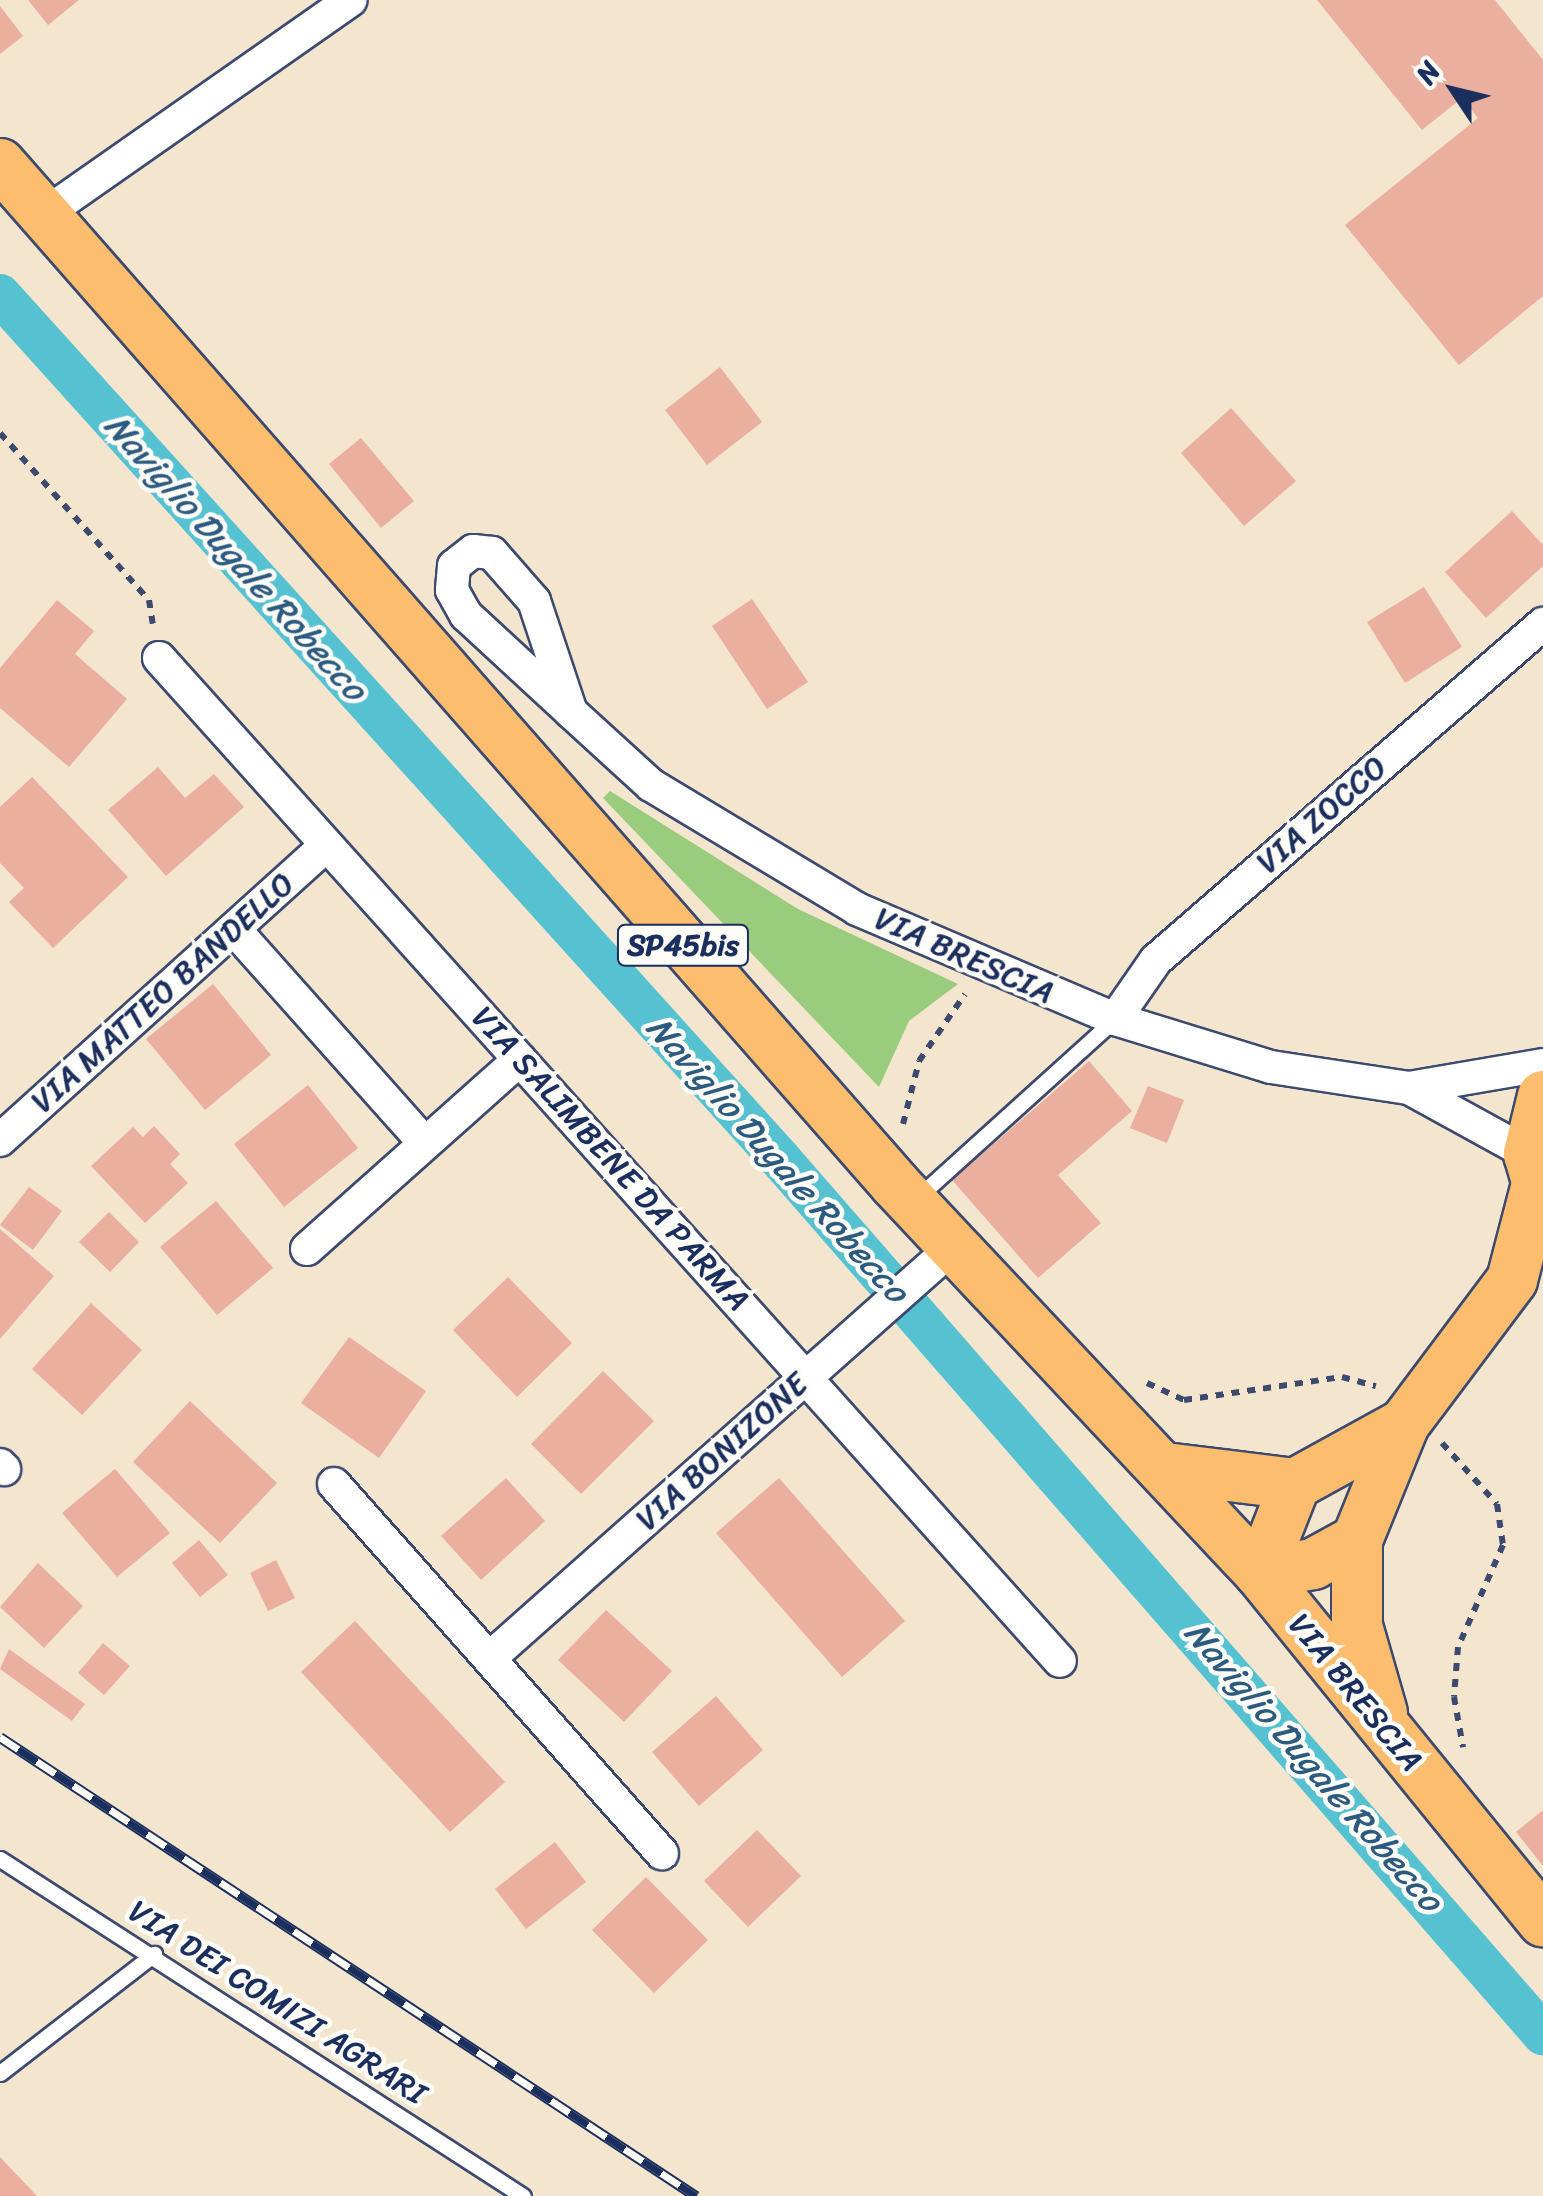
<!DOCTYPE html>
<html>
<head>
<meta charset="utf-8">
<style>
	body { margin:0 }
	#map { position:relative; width:1543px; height:2196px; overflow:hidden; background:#f4e6ce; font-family:Sriracha,sans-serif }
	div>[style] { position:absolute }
	.green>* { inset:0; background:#99cc7d }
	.canal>* { height:42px; margin:-21px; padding:0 21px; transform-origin:21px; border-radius:21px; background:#56c1d1 }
	.building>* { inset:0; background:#eaaf9e }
	.path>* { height:6px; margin-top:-3px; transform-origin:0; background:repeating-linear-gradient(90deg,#3c4a6f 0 8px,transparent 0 16px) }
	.roads { filter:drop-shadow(2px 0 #3c4a6f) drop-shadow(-2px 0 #3c4a6f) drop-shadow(0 2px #3c4a6f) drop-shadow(0 -2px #3c4a6f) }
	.lane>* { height:15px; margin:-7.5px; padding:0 7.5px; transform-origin:7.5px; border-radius:7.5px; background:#fff }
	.street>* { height:32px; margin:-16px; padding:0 16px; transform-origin:16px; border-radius:16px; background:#fff }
	.primary>* { height:50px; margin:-25px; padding:0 25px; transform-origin:25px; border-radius:25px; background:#fcbd6f }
	.rail>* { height:11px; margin-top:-5.5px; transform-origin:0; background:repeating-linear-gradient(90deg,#fdfcf7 0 22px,#1b2f5e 0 44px); box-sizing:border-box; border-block:2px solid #1b2f5e }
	span { translate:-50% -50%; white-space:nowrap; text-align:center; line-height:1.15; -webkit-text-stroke:9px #fdfcf7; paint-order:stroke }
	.shield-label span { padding:2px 8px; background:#fdfcf7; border:2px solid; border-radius:8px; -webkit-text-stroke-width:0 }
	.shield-label { font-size:30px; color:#1b2f5e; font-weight:700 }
	.street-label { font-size:32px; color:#1b2f5e }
	.water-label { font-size:35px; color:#2d5b80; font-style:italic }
	.north { position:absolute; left:1403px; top:40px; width:100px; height:100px; -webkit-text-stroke:8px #fdfcf7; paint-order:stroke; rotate:305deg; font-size:28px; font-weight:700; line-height:40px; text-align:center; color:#1b2f5e }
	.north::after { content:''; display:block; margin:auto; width:35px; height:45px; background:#1b2f5e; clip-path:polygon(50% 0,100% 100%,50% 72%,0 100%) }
</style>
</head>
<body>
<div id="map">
	<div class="green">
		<i style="clip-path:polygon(610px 791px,798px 909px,958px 984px,909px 1021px,879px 1087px,603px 798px)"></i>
	</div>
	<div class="canal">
		<i style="left:0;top:295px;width:1165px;rotate:47.92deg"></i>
		<i style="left:781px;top:1160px;width:1160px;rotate:48.92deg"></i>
	</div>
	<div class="building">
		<i style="clip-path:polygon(28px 0,79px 0,48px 25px)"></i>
		<i style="clip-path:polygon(1317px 0,1495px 0,1543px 60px,1543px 296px,1459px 365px,1345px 225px,1478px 118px,1462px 98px,1422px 130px)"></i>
		<i style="clip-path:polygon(0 6px,23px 36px,0 54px)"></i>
		<i style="clip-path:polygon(720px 367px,762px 422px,707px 465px,665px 410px)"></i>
		<i style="clip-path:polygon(1231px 408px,1296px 481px,1244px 526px,1181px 453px)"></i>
		<i style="clip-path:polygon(361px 438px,414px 501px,381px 528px,329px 464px)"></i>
		<i style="clip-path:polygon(1512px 511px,1543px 545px,1543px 566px,1486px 618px,1445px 572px)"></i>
		<i style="clip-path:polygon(1424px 587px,1462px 647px,1405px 683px,1367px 622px)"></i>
		<i style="clip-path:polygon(752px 599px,808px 682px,767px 709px,712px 626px)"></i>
		<i style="clip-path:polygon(57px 600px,94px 631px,75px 654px,127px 699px,69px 767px,0 708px,0 668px)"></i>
		<i style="clip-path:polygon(158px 767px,185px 798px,214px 774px,244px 807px,166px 876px,108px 810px)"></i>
		<i style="clip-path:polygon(32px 777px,128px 877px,53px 948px,9px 902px,24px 888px,0 863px,0 807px)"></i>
		<i style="clip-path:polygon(213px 984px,271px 1055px,205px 1110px,146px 1039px)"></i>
		<i style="clip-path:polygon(1089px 1061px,1132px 1111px,1058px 1175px,1101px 1223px,1038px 1278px,952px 1180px)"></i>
		<i style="clip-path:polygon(308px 1085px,358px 1148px,284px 1207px,234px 1144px)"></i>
		<i style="clip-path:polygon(1148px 1086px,1184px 1100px,1167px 1143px,1130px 1128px)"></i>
		<i style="clip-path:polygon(154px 1126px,180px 1154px,170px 1164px,188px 1183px,145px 1223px,91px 1166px,133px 1127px,143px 1137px)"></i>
		<i style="clip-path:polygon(29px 1187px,62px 1211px,33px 1250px,0 1225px)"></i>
		<i style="clip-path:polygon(216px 1201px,273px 1268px,217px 1315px,160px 1247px)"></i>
		<i style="clip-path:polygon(109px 1212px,139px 1242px,110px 1272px,79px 1242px)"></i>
		<i style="clip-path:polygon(0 1229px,54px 1276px,0 1339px)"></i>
		<i style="clip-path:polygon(508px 1277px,572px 1343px,517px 1397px,453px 1330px)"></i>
		<i style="clip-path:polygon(91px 1303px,142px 1350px,82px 1415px,32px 1369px)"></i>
		<i style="clip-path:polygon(349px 1337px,426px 1391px,379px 1458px,301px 1403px)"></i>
		<i style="clip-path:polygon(603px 1371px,654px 1421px,581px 1494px,531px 1444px)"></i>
		<i style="clip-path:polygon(190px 1401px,277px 1483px,220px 1543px,133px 1462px)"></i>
		<i style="clip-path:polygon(115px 1469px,170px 1533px,117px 1577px,62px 1513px)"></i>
		<i style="clip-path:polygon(506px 1478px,545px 1521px,481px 1580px,441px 1536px)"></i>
		<i style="clip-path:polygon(779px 1478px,905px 1621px,842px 1677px,716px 1533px)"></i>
		<i style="clip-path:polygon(199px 1540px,228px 1575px,200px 1597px,172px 1563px)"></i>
		<i style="clip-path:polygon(276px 1560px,295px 1598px,268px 1611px,250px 1573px)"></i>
		<i style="clip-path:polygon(38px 1563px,83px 1606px,44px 1648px,0 1607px)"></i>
		<i style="clip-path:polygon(606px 1610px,672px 1671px,624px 1722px,558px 1660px)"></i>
		<i style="clip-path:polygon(355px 1621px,505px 1782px,450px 1832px,301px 1672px)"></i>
		<i style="clip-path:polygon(103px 1643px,130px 1666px,104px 1695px,78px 1673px)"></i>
		<i style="clip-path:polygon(9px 1649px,85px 1704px,72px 1721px,0 1669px)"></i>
		<i style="clip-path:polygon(716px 1696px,763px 1750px,699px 1806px,652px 1752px)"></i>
		<i style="clip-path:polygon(1543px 1810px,1543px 1866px,1516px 1832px)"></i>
		<i style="clip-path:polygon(757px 1830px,801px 1876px,748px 1927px,704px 1881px)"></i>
		<i style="clip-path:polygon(555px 1842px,586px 1882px,526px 1929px,495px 1889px)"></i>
		<i style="clip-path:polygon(646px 1877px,708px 1940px,654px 1993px,592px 1930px)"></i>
		<i style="clip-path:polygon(0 2157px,37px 2196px,0 2196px)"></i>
	</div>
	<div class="path">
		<i style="left:0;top:433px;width:224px;rotate:48.3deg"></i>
		<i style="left:149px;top:600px;width:24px;rotate:81deg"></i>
		<i style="left:903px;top:1124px;width:65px;rotate:-75.7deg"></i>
		<i style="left:919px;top:1061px;width:81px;rotate:-55.5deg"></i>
		<i style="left:1147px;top:1383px;width:41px;rotate:24.7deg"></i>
		<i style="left:1184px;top:1400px;width:160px;rotate:-8.3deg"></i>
		<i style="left:1342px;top:1377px;width:35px;rotate:15deg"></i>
		<i style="left:1442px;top:1443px;width:82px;rotate:48deg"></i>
		<i style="left:1497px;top:1504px;width:41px;rotate:81.7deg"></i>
		<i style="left:1503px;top:1545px;width:111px;rotate:113.8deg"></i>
		<i style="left:1458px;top:1647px;width:50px;rotate:94.6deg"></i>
		<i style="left:1454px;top:1697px;width:51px;rotate:79.8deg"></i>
	</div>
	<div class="roads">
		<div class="lane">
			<i style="left:919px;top:1196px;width:264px;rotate:-42.1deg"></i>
			<i style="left:0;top:1859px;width:622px;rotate:32.8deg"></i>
			<i style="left:0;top:2073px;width:195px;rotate:-37.7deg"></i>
		</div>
		<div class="street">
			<i style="left:45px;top:214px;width:373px;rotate:-35deg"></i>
			<i style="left:159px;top:658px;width:1348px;rotate:48.07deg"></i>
			<i style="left:571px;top:712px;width:117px;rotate:-108.4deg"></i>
			<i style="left:534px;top:601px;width:64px;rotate:-131.2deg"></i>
			<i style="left:492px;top:553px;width:19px;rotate:-174deg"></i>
			<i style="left:473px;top:551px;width:24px;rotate:142deg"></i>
			<i style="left:454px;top:566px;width:24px;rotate:95deg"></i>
			<i style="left:452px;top:590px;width:29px;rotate:61deg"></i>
			<i style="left:466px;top:615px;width:143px;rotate:42.7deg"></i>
			<i style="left:571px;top:712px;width:108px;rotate:42.4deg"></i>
			<i style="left:651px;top:785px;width:240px;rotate:31deg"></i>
			<i style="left:857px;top:909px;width:280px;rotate:23.1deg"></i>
			<i style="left:1115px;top:1019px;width:163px;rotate:17.1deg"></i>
			<i style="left:1271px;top:1067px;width:140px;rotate:8.7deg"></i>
			<i style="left:1409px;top:1088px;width:136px;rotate:-9.7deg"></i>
			<i style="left:234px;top:929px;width:287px;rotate:48.3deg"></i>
			<i style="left:1115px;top:1019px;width:72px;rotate:-55.2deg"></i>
			<i style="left:1156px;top:960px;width:513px;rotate:-40.97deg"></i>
			<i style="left:1409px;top:1088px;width:137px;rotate:28.8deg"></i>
			<i style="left:0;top:1140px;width:440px;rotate:-42.1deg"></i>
			<i style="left:307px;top:1249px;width:285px;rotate:-41.7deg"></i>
			<i style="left:0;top:1465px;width:6px;rotate:45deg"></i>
			<i style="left:334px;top:1484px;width:494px;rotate:48.4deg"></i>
			<i style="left:491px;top:1657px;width:618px;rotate:-41.59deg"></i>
		</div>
		<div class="primary">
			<i style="left:0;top:164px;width:1357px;rotate:48.73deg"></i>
			<i style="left:895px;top:1184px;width:533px;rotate:46.82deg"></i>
			<i style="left:1260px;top:1573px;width:449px;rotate:50.9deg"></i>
			<i style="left:1543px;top:1096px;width:60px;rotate:103.6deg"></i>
			<i style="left:1529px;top:1154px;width:50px;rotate:73.7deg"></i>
			<i style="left:1165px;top:1468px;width:131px;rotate:7deg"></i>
			<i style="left:1295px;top:1484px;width:124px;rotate:-28.8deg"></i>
			<i style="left:1260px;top:1573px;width:54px;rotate:-9.6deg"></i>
			<i style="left:1313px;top:1564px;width:50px;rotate:-28.6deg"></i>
			<i style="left:1260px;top:1573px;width:96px;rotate:-68.5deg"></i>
			<i style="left:1382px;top:1713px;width:91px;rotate:-106deg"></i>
			<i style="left:1357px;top:1626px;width:86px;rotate:-90deg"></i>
			<i style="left:1357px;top:1540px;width:125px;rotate:-67.9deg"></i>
			<i style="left:1404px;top:1424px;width:180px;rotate:-53.1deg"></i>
			<i style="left:1512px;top:1280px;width:95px;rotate:-75.4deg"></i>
		</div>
	</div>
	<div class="rail">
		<i style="left:0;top:1737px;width:834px;rotate:33.4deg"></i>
	</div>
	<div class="shield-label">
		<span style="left:683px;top:945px">SP45bis</span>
	</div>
	<div class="street-label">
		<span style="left:1322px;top:815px;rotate:-41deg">VIA ZOCCO</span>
		<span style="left:964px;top:956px;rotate:24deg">VIA BRESCIA</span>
		<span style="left:163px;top:993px;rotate:-42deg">VIA MATTEO BANDELLO</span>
		<span style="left:610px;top:1159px;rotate:48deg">VIA SALIMBENE DA PARMA</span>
		<span style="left:722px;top:1452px;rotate:-42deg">VIA BONIZONE</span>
		<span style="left:1355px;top:1693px;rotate:51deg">VIA BRESCIA</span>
		<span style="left:277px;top:2003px;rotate:33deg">VIA DEI COMIZI AGRARI</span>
	</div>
	<div class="water-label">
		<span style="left:236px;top:557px;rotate:48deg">Naviglio Dugale Robecco</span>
		<span style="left:778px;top:1159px;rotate:48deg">Naviglio Dugale Robecco</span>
		<span style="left:1314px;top:1766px;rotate:49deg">Naviglio Dugale Robecco</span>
	</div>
	<div class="north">N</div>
</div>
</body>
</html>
